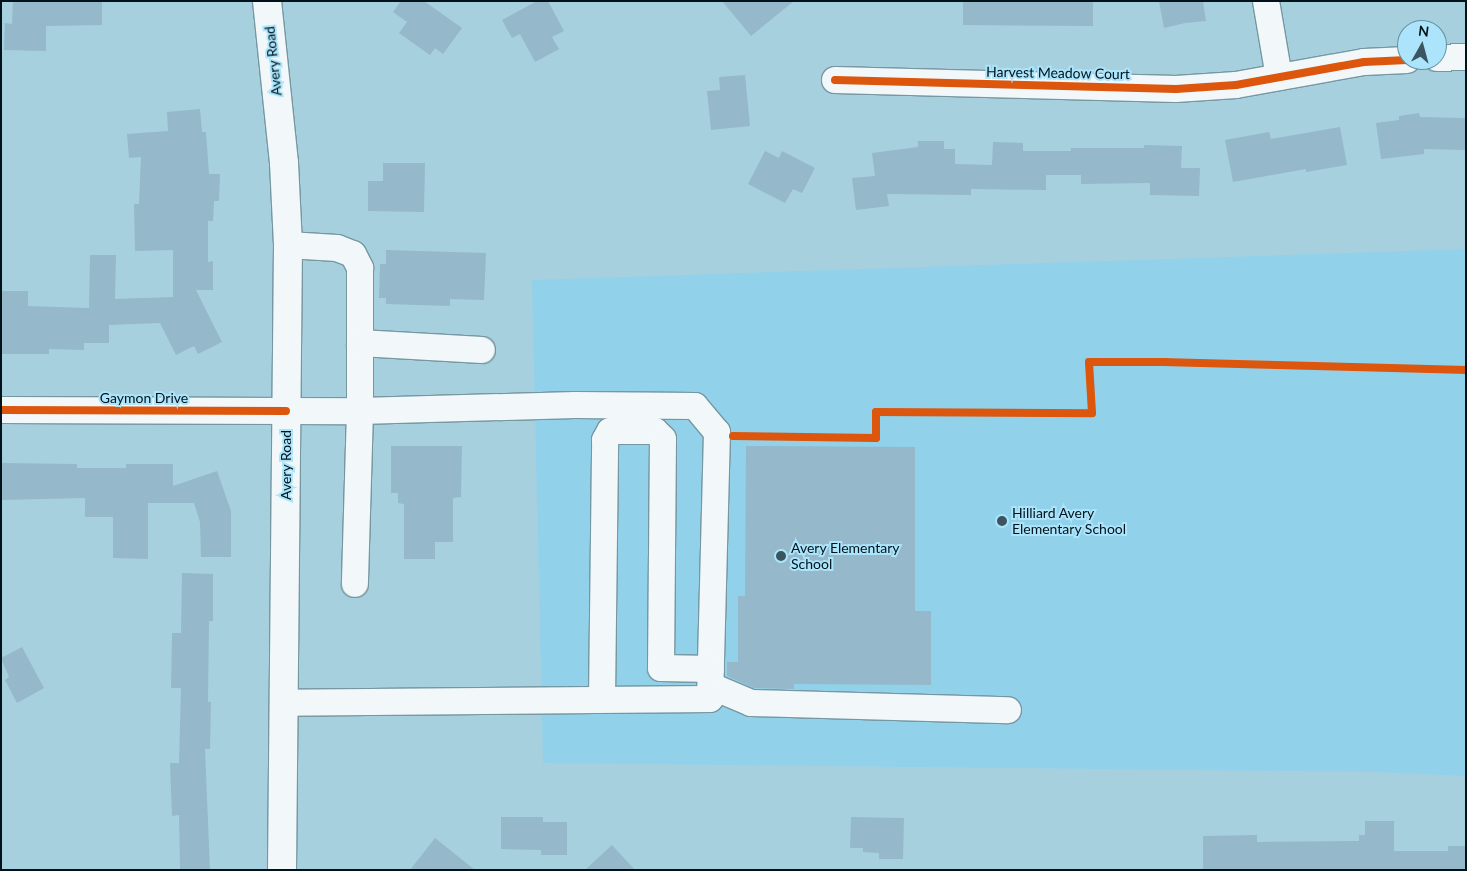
<!DOCTYPE html>
<html>
<head>
<meta charset="utf-8">
<style>
	body { margin:0 }
	#map { position:relative; width:1467px; height:871px; overflow:hidden; background:#a7d0df; font-family:Lato,sans-serif }
	div>[style] { position:absolute }
	.built>* { inset:0; background:#91d2ea }
	.building>* { inset:0; background:#95b8ca }
	.roads { filter:drop-shadow(1px 0 #7697a2) drop-shadow(-1px 0 #7697a2) drop-shadow(0 1px #7697a2) drop-shadow(0 -1px #7697a2) }
	.minor>* { height:26px; margin:-13px; padding:0 13px; transform-origin:13px; border-radius:13px; background:#f2f8fa }
	.major>* { height:28px; margin:-14px; padding:0 14px; transform-origin:14px; border-radius:14px; background:#f2f8fa }
	.cycleway>* { height:8px; margin:-4px; padding:0 4px; transform-origin:4px; border-radius:4px; background:#dc560d }
	.dots>* { width:14px; height:14px; translate:-50% -50%; box-sizing:border-box; border:2px solid #abe4fb; border-radius:50% }
	span { translate:-50% -50%; white-space:nowrap; text-align:center; line-height:1.15; -webkit-text-stroke:4px #abe4fb; paint-order:stroke }
	.street-label { font-size:14px; color:#00131b }
	.poi-label { font-size:14px; color:#00131b }
	.left { translate:0 -50%; text-align:left }
	.frame { position:absolute; inset:0; border:2px solid #00131b; pointer-events:none }
	.north { position:absolute; left:1397px; top:20px; width:50px; height:50px; box-sizing:border-box; background:#abe4fb; border:1px solid #6790a1; border-radius:50%; rotate:7deg; font-size:14px; font-weight:700; line-height:20px; text-align:center; color:#00131b }
	.north::after { content:''; display:block; margin:auto; width:18px; height:22px; background:#3a5560; clip-path:polygon(50% 0,100% 100%,50% 72%,0 100%) }
</style>
</head>
<body>
<div id="map">
	<div class="built">
		<i style="clip-path:polygon(1466px 249px,1466px 776px,1374px 772px,543px 763px,532px 280px)"></i>
	</div>
	<div class="building">
		<i style="clip-path:polygon(13px 1px,102px 1px,102px 25px,46px 26px,46px 51px,4px 50px,5px 23px,12px 24px)"></i>
		<i style="clip-path:polygon(401px 1px,424px 1px,462px 28px,443px 54px,435px 48px,430px 55px,399px 33px,407px 22px,393px 12px)"></i>
		<i style="clip-path:polygon(537px 1px,548px 1px,564px 31px,552px 37px,559px 49px,535px 62px,520px 34px,512px 38px,502px 20px)"></i>
		<i style="clip-path:polygon(722px 1px,794px 1px,751px 36px)"></i>
		<i style="clip-path:polygon(963px 1px,1093px 1px,1093px 26px,963px 25px)"></i>
		<i style="clip-path:polygon(1159px 1px,1203px 1px,1206px 21px,1185px 23px,1164px 28px)"></i>
		<i style="clip-path:polygon(745px 75px,750px 126px,711px 130px,707px 91px,720px 90px,719px 77px)"></i>
		<i style="clip-path:polygon(200px 109px,202px 132px,206px 132px,209px 174px,220px 174px,219px 201px,214px 201px,213px 221px,208px 221px,208px 262px,213px 261px,213px 290px,196px 290px,222px 342px,198px 354px,194px 346px,176px 355px,160px 323px,109px 325px,109px 343px,84px 343px,84px 350px,49px 349px,49px 354px,1px 354px,1px 291px,28px 291px,28px 306px,89px 308px,90px 255px,116px 255px,115px 299px,173px 297px,173px 250px,135px 251px,134px 204px,139px 204px,141px 157px,129px 158px,127px 134px,168px 131px,167px 112px)"></i>
		<i style="clip-path:polygon(1419px 113px,1420px 117px,1466px 118px,1466px 150px,1424px 149px,1424px 154px,1381px 159px,1376px 123px,1399px 120px,1399px 116px)"></i>
		<i style="clip-path:polygon(1340px 127px,1347px 165px,1306px 172px,1306px 169px,1233px 182px,1225px 140px,1269px 132px,1271px 139px)"></i>
		<i style="clip-path:polygon(918px 141px,944px 141px,944px 149px,955px 149px,955px 164px,992px 165px,993px 142px,1023px 143px,1023px 151px,1071px 151px,1071px 148px,1144px 148px,1144px 145px,1182px 146px,1181px 168px,1200px 168px,1199px 196px,1150px 195px,1150px 183px,1081px 184px,1081px 175px,1046px 175px,1046px 190px,971px 189px,971px 195px,887px 194px,889px 206px,856px 210px,852px 178px,875px 176px,872px 153px,918px 147px)"></i>
		<i style="clip-path:polygon(765px 151px,779px 158px,782px 151px,815px 168px,802px 193px,793px 189px,785px 203px,748px 184px)"></i>
		<i style="clip-path:polygon(383px 163px,425px 163px,424px 212px,368px 211px,368px 181px,383px 181px)"></i>
		<i style="clip-path:polygon(386px 250px,486px 253px,484px 300px,450px 299px,450px 306px,386px 304px,386px 298px,379px 298px,380px 264px,386px 264px)"></i>
		<i style="clip-path:polygon(391px 446px,462px 446px,461px 497px,453px 498px,453px 542px,435px 542px,435px 559px,404px 559px,404px 504px,398px 503px,398px 493px,391px 493px)"></i>
		<i style="clip-path:polygon(746px 446px,915px 447px,915px 611px,931px 611px,931px 685px,794px 684px,794px 689px,754px 688px,727px 676px,727px 662px,738px 662px,738px 596px,745px 596px)"></i>
		<i style="clip-path:polygon(1px 463px,77px 464px,77px 468px,126px 468px,126px 464px,173px 464px,173px 486px,217px 471px,231px 511px,231px 557px,201px 557px,200px 522px,194px 503px,148px 503px,148px 559px,113px 558px,113px 517px,85px 517px,85px 498px,1px 500px)"></i>
		<i style="clip-path:polygon(182px 573px,213px 574px,213px 621px,209px 621px,208px 702px,211px 702px,210px 749px,205px 749px,210px 870px,180px 870px,179px 815px,172px 816px,170px 763px,179px 763px,181px 688px,171px 688px,172px 633px,181px 633px)"></i>
		<i style="clip-path:polygon(22px 647px,44px 688px,17px 703px,5px 680px,9px 677px,1px 658px)"></i>
		<i style="clip-path:polygon(501px 817px,543px 817px,543px 822px,567px 822px,567px 855px,541px 855px,541px 850px,501px 849px)"></i>
		<i style="clip-path:polygon(851px 817px,904px 818px,903px 859px,879px 859px,879px 853px,863px 852px,863px 848px,850px 848px)"></i>
		<i style="clip-path:polygon(1365px 821px,1394px 821px,1394px 851px,1448px 851px,1448px 846px,1466px 846px,1466px 870px,1203px 870px,1203px 836px,1257px 835px,1257px 842px,1359px 841px,1359px 835px,1365px 835px)"></i>
		<i style="clip-path:polygon(435px 838px,475px 870px,410px 870px)"></i>
		<i style="clip-path:polygon(612px 845px,635px 870px,585px 870px)"></i>
	</div>
	<div class="roads">
		<div class="minor">
			<i style="left:1266px;top:1px;width:77px;rotate:80.3deg"></i>
			<i style="left:1437px;top:58px;width:29px;rotate:-2deg"></i>
			<i style="left:835px;top:80px;width:341px;rotate:1.5deg"></i>
			<i style="left:1176px;top:89px;width:60px;rotate:-3.8deg"></i>
			<i style="left:1236px;top:85px;width:130px;rotate:-10.2deg"></i>
			<i style="left:1364px;top:62px;width:43px;rotate:-2.7deg"></i>
			<i style="left:288px;top:245px;width:49px;rotate:3.5deg"></i>
			<i style="left:337px;top:248px;width:17px;rotate:21deg"></i>
			<i style="left:353px;top:254px;width:16px;rotate:63deg"></i>
			<i style="left:360px;top:268px;width:143px;rotate:90deg"></i>
			<i style="left:360px;top:411px;width:173px;rotate:91.7deg"></i>
			<i style="left:360px;top:343px;width:122px;rotate:3.3deg"></i>
			<i style="left:1px;top:410px;width:359px;rotate:0.2deg"></i>
			<i style="left:360px;top:411px;width:215px;rotate:-1.6deg"></i>
			<i style="left:575px;top:405px;width:120px;rotate:0.5deg"></i>
			<i style="left:695px;top:406px;width:34px;rotate:50deg"></i>
			<i style="left:717px;top:432px;width:267px;rotate:91.5deg"></i>
			<i style="left:710px;top:699px;width:426px;rotate:179.5deg"></i>
			<i style="left:711px;top:686px;width:43px;rotate:23deg"></i>
			<i style="left:751px;top:703px;width:257px;rotate:1.6deg"></i>
			<i style="left:602px;top:699px;width:259px;rotate:-89.3deg"></i>
			<i style="left:605px;top:440px;width:10px;rotate:-61deg"></i>
			<i style="left:610px;top:431px;width:45px"></i>
			<i style="left:655px;top:431px;width:11px;rotate:45deg"></i>
			<i style="left:663px;top:439px;width:229px;rotate:90.5deg"></i>
			<i style="left:661px;top:668px;width:50px;rotate:1.1deg"></i>
		</div>
		<div class="major">
			<i style="left:267px;top:1px;width:163px;rotate:84deg"></i>
			<i style="left:284px;top:163px;width:82px;rotate:87.2deg"></i>
			<i style="left:288px;top:245px;width:625px;rotate:90.55deg"></i>
		</div>
	</div>
	<div class="cycleway">
		<i style="left:835px;top:80px;width:341px;rotate:1.5deg"></i>
		<i style="left:1176px;top:89px;width:60px;rotate:-3.8deg"></i>
		<i style="left:1236px;top:85px;width:130px;rotate:-10.2deg"></i>
		<i style="left:1364px;top:62px;width:43px;rotate:-2.7deg"></i>
		<i style="left:1px;top:410px;width:285px;rotate:0.2deg"></i>
		<i style="left:733px;top:436px;width:143px;rotate:0.8deg"></i>
		<i style="left:876px;top:438px;width:26px;rotate:-90deg"></i>
		<i style="left:876px;top:412px;width:216px;rotate:0.3deg"></i>
		<i style="left:1092px;top:413px;width:51px;rotate:-93.4deg"></i>
		<i style="left:1089px;top:362px;width:77px"></i>
		<i style="left:1166px;top:362px;width:300px;rotate:1.5deg"></i>
	</div>
	<div class="dots">
		<i style="left:1002px;top:521px;background:#3a5560"></i>
		<i style="left:781px;top:556px;background:#3a5560"></i>
	</div>
	<div class="street-label">
		<span style="left:273px;top:61px;rotate:-96deg">Avery Road</span>
		<span style="left:1058px;top:73px;rotate:1deg">Harvest Meadow Court</span>
		<span style="left:144px;top:398px">Gaymon Drive</span>
		<span style="left:286px;top:465px;rotate:-90deg">Avery Road</span>
	</div>
	<div class="poi-label">
		<span class="left" style="left:1012px;top:521px">Hilliard Avery<br>Elementary School</span>
		<span class="left" style="left:791px;top:556px">Avery Elementary<br>School</span>
	</div>
	<div class="frame"></div>
	<div class="north">N</div>
</div>
</body>
</html>
